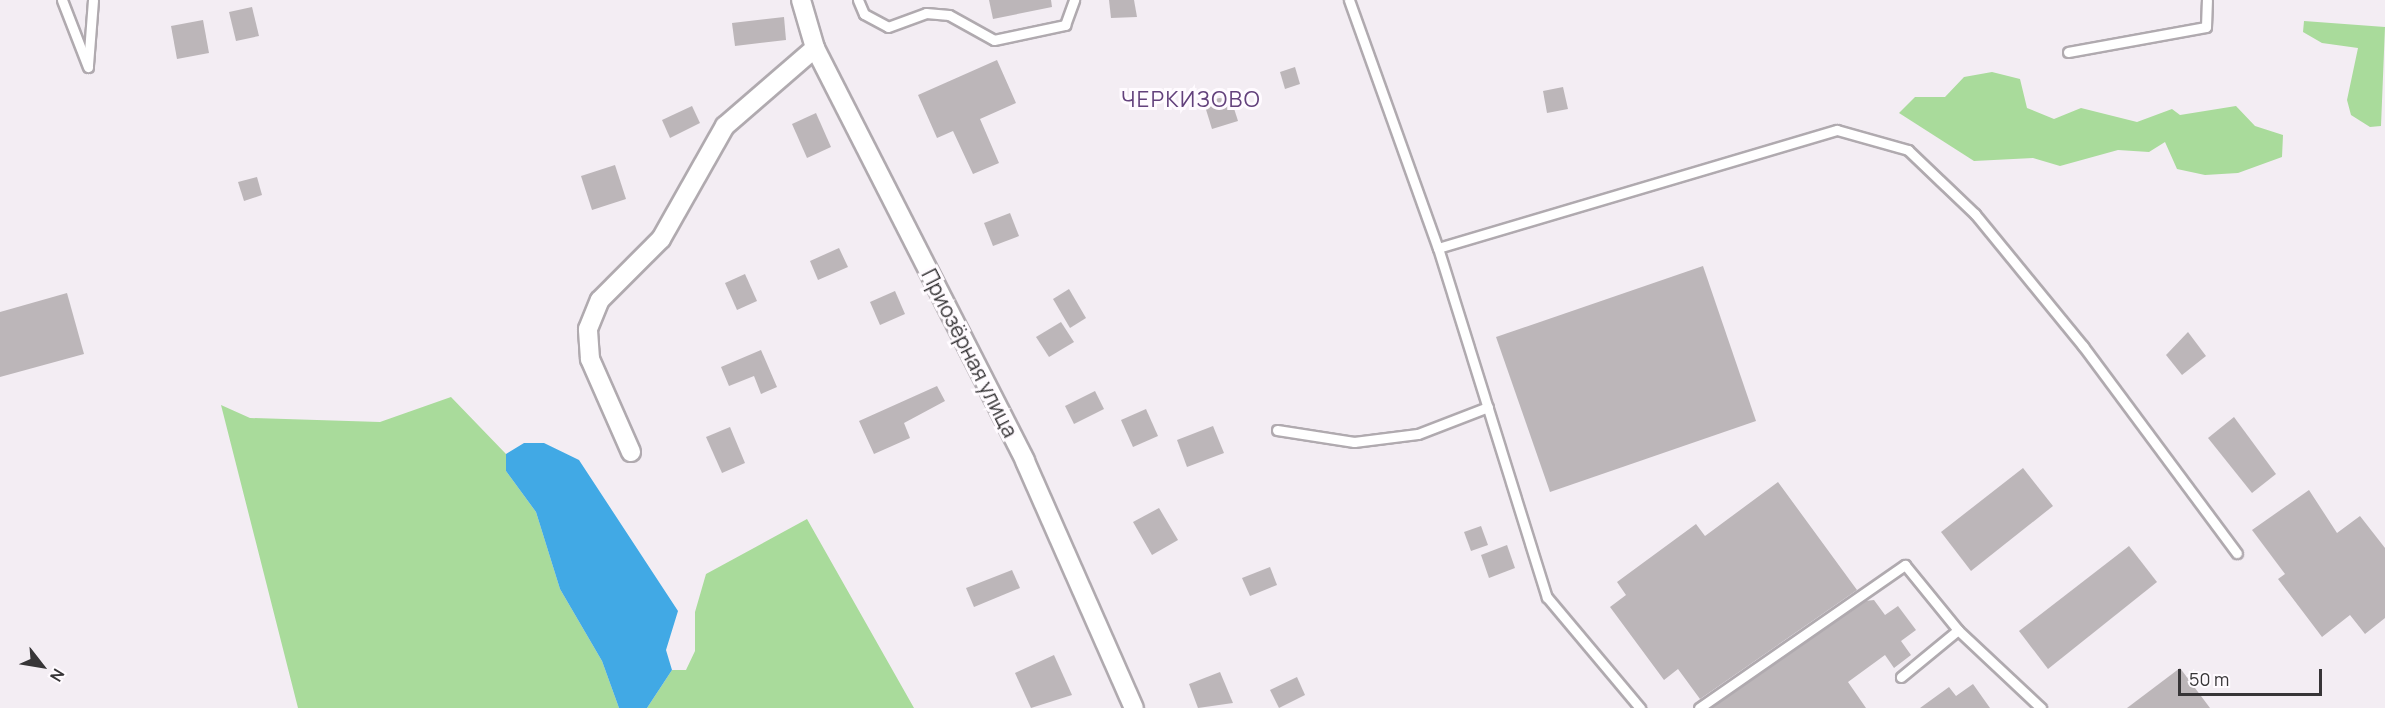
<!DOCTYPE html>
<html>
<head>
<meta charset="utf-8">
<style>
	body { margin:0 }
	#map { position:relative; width:2385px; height:708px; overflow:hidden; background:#f3edf3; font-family:Manrope,sans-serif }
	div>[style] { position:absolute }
	.green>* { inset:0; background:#a9db9b }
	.water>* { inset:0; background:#41a9e5 }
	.building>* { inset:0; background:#bcb6b9 }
	.roads { filter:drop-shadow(2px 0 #b0aaaf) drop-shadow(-2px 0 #b0aaaf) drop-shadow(0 2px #b0aaaf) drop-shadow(0 -2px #b0aaaf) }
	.lane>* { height:9px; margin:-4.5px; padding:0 4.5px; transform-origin:4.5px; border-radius:4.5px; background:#fff }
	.street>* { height:18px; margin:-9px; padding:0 9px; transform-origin:9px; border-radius:9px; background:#fff }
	span { translate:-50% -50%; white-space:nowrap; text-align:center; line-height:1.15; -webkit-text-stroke:6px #fffbff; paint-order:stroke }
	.street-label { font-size:21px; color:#373537 }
	.neighbourhood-label { font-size:22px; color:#63417c; letter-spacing:1.5px }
	.north { position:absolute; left:12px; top:636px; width:60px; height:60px; -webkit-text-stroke:4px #fffbff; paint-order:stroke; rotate:121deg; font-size:16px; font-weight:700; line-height:24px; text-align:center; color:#373537 }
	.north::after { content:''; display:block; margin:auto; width:21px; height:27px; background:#373537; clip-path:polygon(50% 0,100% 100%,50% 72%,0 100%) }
	.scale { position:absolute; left:2178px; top:669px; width:144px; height:27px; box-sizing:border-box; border:3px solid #373537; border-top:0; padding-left:8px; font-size:18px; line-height:21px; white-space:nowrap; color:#373537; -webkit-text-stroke:4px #fffbff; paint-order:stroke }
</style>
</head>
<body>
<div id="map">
	<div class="green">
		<i style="clip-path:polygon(2304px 21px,2385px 27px,2381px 126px,2370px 127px,2351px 115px,2347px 100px,2358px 48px,2322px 43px,2303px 32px)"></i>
		<i style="clip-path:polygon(1992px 72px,2020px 79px,2027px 108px,2054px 119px,2081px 108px,2137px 122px,2172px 109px,2180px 115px,2236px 106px,2255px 126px,2283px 135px,2282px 157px,2238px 173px,2205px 175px,2177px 169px,2165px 142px,2149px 152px,2118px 150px,2060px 166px,2033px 158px,1974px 161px,1899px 113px,1915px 97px,1945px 97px,1964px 77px)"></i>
		<i style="clip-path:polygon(451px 397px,506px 454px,506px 471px,536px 512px,560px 589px,602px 661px,619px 708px,298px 708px,221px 405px,250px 418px,380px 422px)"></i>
		<i style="clip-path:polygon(807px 519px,914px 708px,647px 708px,672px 670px,686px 670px,695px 651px,695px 612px,706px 574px)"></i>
	</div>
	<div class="water">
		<i style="clip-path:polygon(524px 443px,544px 443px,579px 460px,678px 611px,666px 650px,672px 670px,647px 708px,619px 708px,602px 661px,560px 589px,536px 512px,506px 471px,506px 454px)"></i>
	</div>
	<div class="building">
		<i style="clip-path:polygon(989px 0,1051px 0,1052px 7px,993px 19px)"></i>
		<i style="clip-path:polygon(1109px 0,1134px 0,1137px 17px,1111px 18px)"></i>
		<i style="clip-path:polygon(252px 7px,259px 36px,236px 41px,229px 12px)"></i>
		<i style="clip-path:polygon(784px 17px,786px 40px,735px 46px,732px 23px)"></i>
		<i style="clip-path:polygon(203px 20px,209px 53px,177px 59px,171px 26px)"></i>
		<i style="clip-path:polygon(997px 60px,1016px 103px,980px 119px,999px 163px,973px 174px,953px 131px,937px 138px,918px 95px)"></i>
		<i style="clip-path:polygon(1295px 67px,1300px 84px,1285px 89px,1280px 72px)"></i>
		<i style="clip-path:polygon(1563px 87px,1568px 109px,1547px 113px,1543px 91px)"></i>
		<i style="clip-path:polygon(1219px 98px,1231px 99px,1238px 121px,1212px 129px,1204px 103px)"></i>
		<i style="clip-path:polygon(692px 106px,700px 123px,670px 138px,662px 120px)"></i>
		<i style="clip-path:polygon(816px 113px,831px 147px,807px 158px,792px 124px)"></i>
		<i style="clip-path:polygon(615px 165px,626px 199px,592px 210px,581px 176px)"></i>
		<i style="clip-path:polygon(257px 177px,262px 195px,244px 201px,238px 182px)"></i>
		<i style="clip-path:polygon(1010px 213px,1019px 236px,993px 246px,984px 223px)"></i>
		<i style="clip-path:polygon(839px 248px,848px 267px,818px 280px,810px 261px)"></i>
		<i style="clip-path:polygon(1703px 266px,1756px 421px,1550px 492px,1496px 337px)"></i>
		<i style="clip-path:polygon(745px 274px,757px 301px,737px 310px,725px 283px)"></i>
		<i style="clip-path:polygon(1069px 289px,1086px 318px,1070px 328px,1053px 299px)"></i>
		<i style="clip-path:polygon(895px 291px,905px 314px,880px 325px,870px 302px)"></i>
		<i style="clip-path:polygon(67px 293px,84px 354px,0 377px,0 312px)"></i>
		<i style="clip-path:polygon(1061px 322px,1074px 342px,1049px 357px,1036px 337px)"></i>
		<i style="clip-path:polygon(2188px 332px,2206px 356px,2182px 375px,2166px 355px)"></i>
		<i style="clip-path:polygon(761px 350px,777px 387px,761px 394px,754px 376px,729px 386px,721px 367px)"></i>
		<i style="clip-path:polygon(937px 386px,945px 401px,904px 423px,910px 438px,874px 454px,859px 421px)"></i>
		<i style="clip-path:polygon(1095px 391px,1104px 409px,1074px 424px,1065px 406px)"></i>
		<i style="clip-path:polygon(1146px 409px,1158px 436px,1133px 447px,1121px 420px)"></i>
		<i style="clip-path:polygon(2234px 417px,2276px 474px,2252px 493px,2208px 438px)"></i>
		<i style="clip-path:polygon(1213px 426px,1224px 453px,1187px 467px,1177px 440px)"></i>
		<i style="clip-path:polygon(730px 427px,745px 463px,722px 473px,706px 437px)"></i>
		<i style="clip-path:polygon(2023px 468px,2053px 506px,1971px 571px,1941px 532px)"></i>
		<i style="clip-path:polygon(1778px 482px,1857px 590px,1700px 699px,1678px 669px,1664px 680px,1610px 607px,1626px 595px,1617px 582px,1696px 524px,1705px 536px)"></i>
		<i style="clip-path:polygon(2309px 490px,2337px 533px,2360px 516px,2385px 548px,2385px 618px,2365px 634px,2350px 615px,2322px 637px,2278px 579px,2285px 574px,2252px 530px)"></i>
		<i style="clip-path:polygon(1159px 508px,1178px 540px,1152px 555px,1133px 522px)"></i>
		<i style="clip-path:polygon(1481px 526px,1488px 545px,1471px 551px,1464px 532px)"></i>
		<i style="clip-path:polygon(1507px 545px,1515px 568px,1489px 578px,1481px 555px)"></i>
		<i style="clip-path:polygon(2129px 546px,2157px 582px,2048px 669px,2019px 631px)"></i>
		<i style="clip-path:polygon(1270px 567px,1277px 585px,1250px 596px,1242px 578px)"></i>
		<i style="clip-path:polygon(1012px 570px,1020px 588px,974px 607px,966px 588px)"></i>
		<i style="clip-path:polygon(1874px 600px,1885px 615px,1898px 606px,1916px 630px,1901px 641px,1911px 655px,1894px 668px,1885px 655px,1848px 682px,1866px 708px,1711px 708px,1865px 601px)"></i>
		<i style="clip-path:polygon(1054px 655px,1072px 695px,1031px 708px,1015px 673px)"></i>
		<i style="clip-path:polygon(2180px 668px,2210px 708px,2127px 708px)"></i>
		<i style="clip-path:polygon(1220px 672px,1233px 703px,1198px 708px,1189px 684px)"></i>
		<i style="clip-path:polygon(1297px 677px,1305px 695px,1279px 708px,1270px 690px)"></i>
		<i style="clip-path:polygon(1973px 684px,1990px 708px,1920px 708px,1949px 687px,1956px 696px)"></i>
	</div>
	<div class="roads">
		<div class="lane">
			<i style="left:62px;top:0;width:72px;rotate:68.8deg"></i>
			<i style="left:858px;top:0;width:15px;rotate:67deg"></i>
			<i style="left:864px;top:14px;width:27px;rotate:28deg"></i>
			<i style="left:888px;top:27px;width:40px;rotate:-20.2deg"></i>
			<i style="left:926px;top:13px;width:23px;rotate:5deg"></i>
			<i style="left:949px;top:15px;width:51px;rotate:29.1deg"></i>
			<i style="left:994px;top:40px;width:73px;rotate:-11.9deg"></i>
			<i style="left:1065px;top:25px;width:27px;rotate:-70deg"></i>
			<i style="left:1349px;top:0;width:263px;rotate:70.3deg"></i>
			<i style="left:1438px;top:248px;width:366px;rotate:72.7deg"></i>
			<i style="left:1547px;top:597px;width:145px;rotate:50deg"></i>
			<i style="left:2068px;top:52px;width:140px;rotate:-10.3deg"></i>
			<i style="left:2206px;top:27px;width:27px;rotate:-88deg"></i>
			<i style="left:88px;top:65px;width:65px;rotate:-85.6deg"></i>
			<i style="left:1438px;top:248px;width:416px;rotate:-16.5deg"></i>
			<i style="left:1837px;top:130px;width:74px;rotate:15.7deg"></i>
			<i style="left:1908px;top:150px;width:93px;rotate:43.7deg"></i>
			<i style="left:1975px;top:214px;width:171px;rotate:50.7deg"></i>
			<i style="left:2083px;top:346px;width:258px;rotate:53.4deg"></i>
			<i style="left:1277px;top:430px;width:78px;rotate:8.9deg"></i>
			<i style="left:1354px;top:442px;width:64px;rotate:-7.1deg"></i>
			<i style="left:1418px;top:434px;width:75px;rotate:-21.1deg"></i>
			<i style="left:1958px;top:630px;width:114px;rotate:43.2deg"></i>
			<i style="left:1699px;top:708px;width:251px;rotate:-34.8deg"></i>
			<i style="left:1905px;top:565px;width:84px;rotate:50.8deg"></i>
			<i style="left:1958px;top:630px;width:74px;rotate:140.5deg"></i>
		</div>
		<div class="street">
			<i style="left:801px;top:0;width:50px;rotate:73.7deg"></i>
			<i style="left:815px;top:48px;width:463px;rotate:63deg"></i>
			<i style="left:1025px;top:461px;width:270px;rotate:66.2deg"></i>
			<i style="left:631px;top:452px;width:102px;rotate:-113.8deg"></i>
			<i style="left:590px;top:359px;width:30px;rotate:-94deg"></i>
			<i style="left:588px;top:329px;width:31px;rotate:-68deg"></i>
			<i style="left:600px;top:300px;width:86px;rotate:-45deg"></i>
			<i style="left:661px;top:239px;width:130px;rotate:-60.5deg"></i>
			<i style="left:725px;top:126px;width:119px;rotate:-40.9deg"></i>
		</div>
	</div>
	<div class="street-label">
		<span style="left:970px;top:353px;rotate:63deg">Приозёрная улица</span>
	</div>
	<div class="neighbourhood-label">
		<span style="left:1191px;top:100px">ЧЕРКИЗОВО</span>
	</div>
	<div class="north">N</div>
	<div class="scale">50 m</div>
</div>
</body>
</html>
